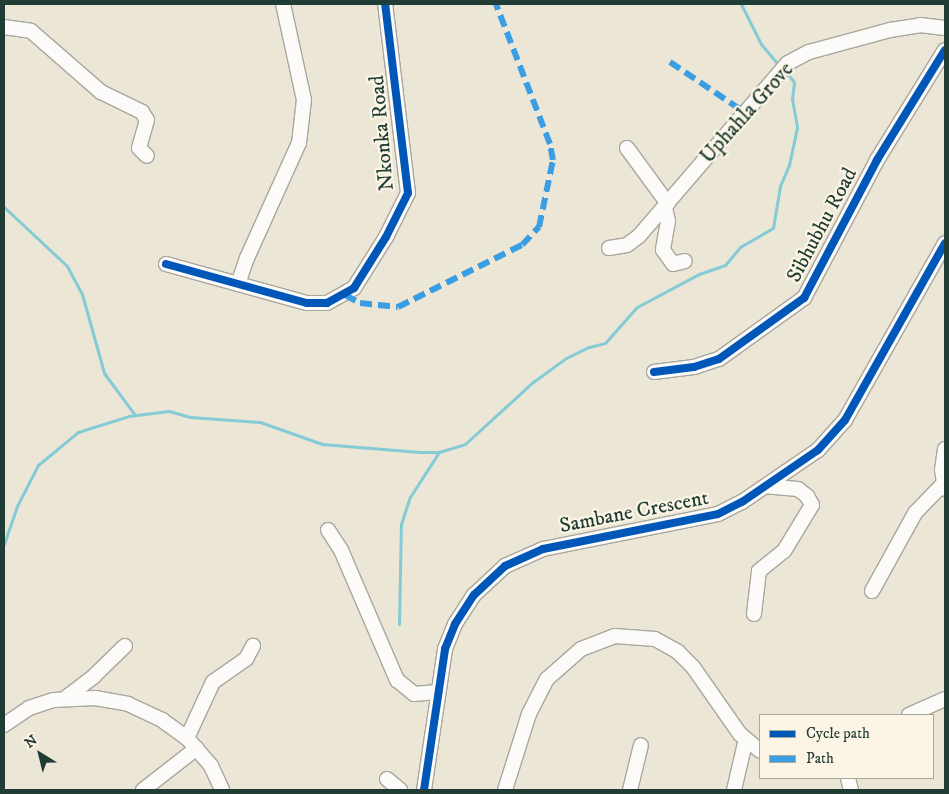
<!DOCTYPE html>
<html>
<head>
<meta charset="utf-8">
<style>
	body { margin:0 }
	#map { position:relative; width:949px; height:794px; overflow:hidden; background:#ece6d7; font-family:"IM FELL DW Pica",serif }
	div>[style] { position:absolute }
	.stream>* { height:3px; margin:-1.5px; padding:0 1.5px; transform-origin:1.5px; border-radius:1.5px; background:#84cbd6 }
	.roads { filter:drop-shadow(1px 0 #a7a79e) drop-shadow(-1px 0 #a7a79e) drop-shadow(0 1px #a7a79e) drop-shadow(0 -1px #a7a79e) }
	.minor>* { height:14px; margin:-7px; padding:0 7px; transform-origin:7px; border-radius:7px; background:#fcfbf9 }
	.quiet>* { height:6px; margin-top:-3px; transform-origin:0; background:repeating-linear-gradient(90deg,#3c9ee2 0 12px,transparent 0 18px) }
	.cycleway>* { height:8px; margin:-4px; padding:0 4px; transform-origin:4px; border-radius:4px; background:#0057b8 }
	span { translate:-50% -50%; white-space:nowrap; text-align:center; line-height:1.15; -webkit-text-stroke:4.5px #fcf5e5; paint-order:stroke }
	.street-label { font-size:21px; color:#1f3d34 }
	.frame { position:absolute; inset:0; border:5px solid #1f3d34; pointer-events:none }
	.legend { position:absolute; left:759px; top:714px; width:175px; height:65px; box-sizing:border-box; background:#fcf5e5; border:1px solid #a4ab9e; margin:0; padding:6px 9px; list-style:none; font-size:15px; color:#1f3d34 }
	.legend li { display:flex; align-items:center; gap:10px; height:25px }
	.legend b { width:25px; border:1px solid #a4ab9e }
	.north { position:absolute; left:15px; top:729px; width:50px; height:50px; -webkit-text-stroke:4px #fcf5e5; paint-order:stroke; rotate:324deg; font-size:14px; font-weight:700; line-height:20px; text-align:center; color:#1f3d34 }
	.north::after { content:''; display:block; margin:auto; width:18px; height:22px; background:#1f3d34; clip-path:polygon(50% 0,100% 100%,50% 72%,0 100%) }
</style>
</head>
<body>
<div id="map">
	<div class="stream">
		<i style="left:741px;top:4px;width:45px;rotate:63.4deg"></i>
		<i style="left:761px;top:44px;width:30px;rotate:50deg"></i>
		<i style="left:4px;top:207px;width:86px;rotate:43.1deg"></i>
		<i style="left:67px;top:266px;width:32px;rotate:62deg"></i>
		<i style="left:82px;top:294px;width:82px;rotate:74.4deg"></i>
		<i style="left:104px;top:373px;width:52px;rotate:53.6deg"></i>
		<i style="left:4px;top:544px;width:40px;rotate:-71.1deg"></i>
		<i style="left:17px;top:506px;width:46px;rotate:-62.9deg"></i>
		<i style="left:38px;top:465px;width:52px;rotate:-39.5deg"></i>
		<i style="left:78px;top:432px;width:53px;rotate:-17.4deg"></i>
		<i style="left:129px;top:416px;width:40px;rotate:-7.1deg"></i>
		<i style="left:169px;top:411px;width:22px;rotate:16deg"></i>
		<i style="left:190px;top:417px;width:70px;rotate:4.1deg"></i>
		<i style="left:260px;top:422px;width:66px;rotate:19.5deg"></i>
		<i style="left:322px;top:444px;width:98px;rotate:4.7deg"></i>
		<i style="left:420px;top:452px;width:19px"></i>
		<i style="left:439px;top:452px;width:27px;rotate:-17deg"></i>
		<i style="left:465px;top:444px;width:92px;rotate:-42.4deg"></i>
		<i style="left:533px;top:382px;width:41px;rotate:-36deg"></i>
		<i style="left:566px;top:358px;width:25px;rotate:-26deg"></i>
		<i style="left:589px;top:347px;width:16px;rotate:-14deg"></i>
		<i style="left:605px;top:343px;width:48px;rotate:-48.4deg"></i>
		<i style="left:637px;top:307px;width:70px;rotate:-28deg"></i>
		<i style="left:699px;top:274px;width:28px;rotate:-19deg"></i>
		<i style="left:725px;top:265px;width:23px;rotate:-50deg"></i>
		<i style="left:740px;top:247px;width:38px;rotate:-30deg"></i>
		<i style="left:773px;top:228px;width:43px;rotate:-80.5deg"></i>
		<i style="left:780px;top:186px;width:23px;rotate:-67deg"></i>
		<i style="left:789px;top:165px;width:39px;rotate:-78deg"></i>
		<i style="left:797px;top:127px;width:28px;rotate:-100deg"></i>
		<i style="left:792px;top:99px;width:17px;rotate:-83deg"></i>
		<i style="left:794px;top:82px;width:14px;rotate:-129deg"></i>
		<i style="left:399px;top:624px;width:100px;rotate:-88.9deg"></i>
		<i style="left:401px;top:524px;width:28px;rotate:-72deg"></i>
		<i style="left:410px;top:497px;width:54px;rotate:-57.2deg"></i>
	</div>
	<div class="roads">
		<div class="minor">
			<i style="left:4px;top:27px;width:27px;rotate:8deg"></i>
			<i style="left:31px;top:31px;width:93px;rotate:41.1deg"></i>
			<i style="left:101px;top:92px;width:46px;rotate:26deg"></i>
			<i style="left:142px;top:112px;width:9px;rotate:58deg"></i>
			<i style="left:147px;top:120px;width:29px;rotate:106deg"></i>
			<i style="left:139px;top:148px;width:11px;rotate:45deg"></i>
			<i style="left:627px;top:148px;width:69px;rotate:53.8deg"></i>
			<i style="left:665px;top:208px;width:13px;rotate:77deg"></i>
			<i style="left:668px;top:221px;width:29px;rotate:100deg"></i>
			<i style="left:663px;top:250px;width:17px;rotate:54deg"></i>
			<i style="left:673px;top:264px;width:12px;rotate:-14deg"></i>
			<i style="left:609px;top:248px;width:18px;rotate:-9deg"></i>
			<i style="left:627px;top:245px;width:15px;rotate:-37deg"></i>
			<i style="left:639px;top:236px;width:228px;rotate:-49.3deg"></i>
			<i style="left:788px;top:63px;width:24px;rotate:-28deg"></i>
			<i style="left:809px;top:52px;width:84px;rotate:-15.2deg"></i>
			<i style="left:890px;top:30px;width:30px;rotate:-9deg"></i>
			<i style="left:920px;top:25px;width:25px;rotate:7deg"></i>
			<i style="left:166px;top:264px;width:146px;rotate:15.5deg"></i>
			<i style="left:307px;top:303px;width:20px"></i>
			<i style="left:327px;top:303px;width:31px;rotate:-29deg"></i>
			<i style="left:354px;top:288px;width:60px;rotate:-57.9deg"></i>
			<i style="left:386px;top:237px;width:49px;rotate:-63.4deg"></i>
			<i style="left:408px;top:193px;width:190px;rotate:-96.9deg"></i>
			<i style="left:238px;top:284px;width:28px;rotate:-71deg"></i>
			<i style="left:247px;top:258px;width:126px;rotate:-65.7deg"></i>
			<i style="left:299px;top:143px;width:43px;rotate:-83.4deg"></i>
			<i style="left:304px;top:100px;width:98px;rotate:-102.3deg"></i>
			<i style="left:654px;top:372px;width:40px;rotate:-7.1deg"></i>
			<i style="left:694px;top:367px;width:26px;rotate:-18deg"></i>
			<i style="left:719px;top:359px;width:105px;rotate:-35.7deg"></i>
			<i style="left:804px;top:298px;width:156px;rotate:-62.1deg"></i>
			<i style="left:877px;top:160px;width:129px;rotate:-58.3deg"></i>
			<i style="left:945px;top:449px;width:21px;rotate:98deg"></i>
			<i style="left:942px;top:470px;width:19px;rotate:81deg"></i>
			<i style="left:328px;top:530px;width:24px;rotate:57deg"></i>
			<i style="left:341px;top:550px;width:142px;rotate:66.7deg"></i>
			<i style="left:397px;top:680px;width:22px;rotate:39deg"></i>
			<i style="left:414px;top:694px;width:24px;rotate:-5deg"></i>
			<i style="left:872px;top:591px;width:89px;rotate:-61.1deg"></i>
			<i style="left:915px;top:513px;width:42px;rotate:-46deg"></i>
			<i style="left:754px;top:614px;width:43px;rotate:-83.4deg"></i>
			<i style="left:759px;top:571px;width:32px;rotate:-39deg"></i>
			<i style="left:784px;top:551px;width:54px;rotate:-58.7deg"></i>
			<i style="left:812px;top:505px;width:10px;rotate:-119deg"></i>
			<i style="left:807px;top:496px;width:11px;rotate:-142deg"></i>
			<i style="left:798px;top:489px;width:32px;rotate:-175deg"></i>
			<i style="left:64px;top:699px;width:38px;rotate:-37deg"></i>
			<i style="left:94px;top:676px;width:43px;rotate:-44.1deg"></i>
			<i style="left:909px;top:715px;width:39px;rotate:-24deg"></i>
			<i style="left:4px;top:725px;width:30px;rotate:-34deg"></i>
			<i style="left:29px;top:708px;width:26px;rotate:-18deg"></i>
			<i style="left:54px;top:700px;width:41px;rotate:-2.8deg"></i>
			<i style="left:95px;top:698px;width:34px;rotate:10deg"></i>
			<i style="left:128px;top:704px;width:38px;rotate:25deg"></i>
			<i style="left:162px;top:720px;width:31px;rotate:36deg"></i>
			<i style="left:187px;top:738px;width:37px;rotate:49deg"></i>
			<i style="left:211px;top:766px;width:26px;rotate:65deg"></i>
			<i style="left:187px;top:738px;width:62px;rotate:-65.1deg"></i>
			<i style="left:213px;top:682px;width:40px;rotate:-34.9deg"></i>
			<i style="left:246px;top:659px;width:15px;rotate:-62deg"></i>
			<i style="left:848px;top:778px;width:12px;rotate:76deg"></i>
			<i style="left:387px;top:779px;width:17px;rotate:40deg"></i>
			<i style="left:143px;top:790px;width:68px;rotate:-37.9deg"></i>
			<i style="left:424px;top:790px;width:143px;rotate:-81.5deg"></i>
			<i style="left:445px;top:649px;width:27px;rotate:-68deg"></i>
			<i style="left:455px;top:624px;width:35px;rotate:-57deg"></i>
			<i style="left:474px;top:595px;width:42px;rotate:-43.1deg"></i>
			<i style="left:505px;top:566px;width:42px;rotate:-24.1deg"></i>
			<i style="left:543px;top:549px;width:178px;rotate:-11.3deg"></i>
			<i style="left:718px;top:514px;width:27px;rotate:-27deg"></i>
			<i style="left:742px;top:502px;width:92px;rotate:-34.4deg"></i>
			<i style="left:818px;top:450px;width:40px;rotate:-48deg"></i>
			<i style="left:845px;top:420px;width:203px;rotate:-60.5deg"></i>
			<i style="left:505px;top:790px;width:80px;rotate:-72.5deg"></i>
			<i style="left:529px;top:714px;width:39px;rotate:-63deg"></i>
			<i style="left:547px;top:679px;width:45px;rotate:-41.4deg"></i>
			<i style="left:581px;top:649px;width:36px;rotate:-21deg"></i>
			<i style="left:615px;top:636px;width:40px;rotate:4.3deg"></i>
			<i style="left:655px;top:639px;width:26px;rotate:29deg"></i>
			<i style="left:678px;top:652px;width:21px;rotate:45deg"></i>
			<i style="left:693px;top:667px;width:82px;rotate:55deg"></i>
			<i style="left:740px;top:734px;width:26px;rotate:40deg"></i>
			<i style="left:630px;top:790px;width:46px;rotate:-76.3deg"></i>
			<i style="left:734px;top:790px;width:52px;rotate:-76.8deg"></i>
		</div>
	</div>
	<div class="quiet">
		<i style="left:670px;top:62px;width:89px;rotate:34deg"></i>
		<i style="left:345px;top:295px;width:17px;rotate:28deg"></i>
		<i style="left:360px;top:303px;width:38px;rotate:6deg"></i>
		<i style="left:398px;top:307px;width:139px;rotate:-26.6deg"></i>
		<i style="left:522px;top:245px;width:25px;rotate:-47deg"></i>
		<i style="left:539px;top:227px;width:68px;rotate:-78.2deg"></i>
		<i style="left:553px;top:160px;width:16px;rotate:-101deg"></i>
		<i style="left:550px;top:144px;width:150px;rotate:-111.1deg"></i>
	</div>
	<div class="cycleway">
		<i style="left:166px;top:264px;width:146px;rotate:15.5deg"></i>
		<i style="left:307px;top:303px;width:20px"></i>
		<i style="left:327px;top:303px;width:31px;rotate:-29deg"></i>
		<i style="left:354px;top:288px;width:60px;rotate:-57.9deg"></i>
		<i style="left:386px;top:237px;width:49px;rotate:-63.4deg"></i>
		<i style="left:408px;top:193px;width:190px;rotate:-96.9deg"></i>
		<i style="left:654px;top:372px;width:40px;rotate:-7.1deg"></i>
		<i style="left:694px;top:367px;width:26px;rotate:-18deg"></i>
		<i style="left:719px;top:359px;width:105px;rotate:-35.7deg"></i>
		<i style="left:804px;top:298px;width:156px;rotate:-62.1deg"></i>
		<i style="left:877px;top:160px;width:129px;rotate:-58.3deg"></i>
		<i style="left:424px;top:790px;width:143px;rotate:-81.5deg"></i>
		<i style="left:445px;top:649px;width:27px;rotate:-68deg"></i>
		<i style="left:455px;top:624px;width:35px;rotate:-57deg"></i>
		<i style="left:474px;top:595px;width:42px;rotate:-43.1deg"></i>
		<i style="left:505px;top:566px;width:42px;rotate:-24.1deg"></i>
		<i style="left:543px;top:549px;width:178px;rotate:-11.3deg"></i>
		<i style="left:718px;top:514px;width:27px;rotate:-27deg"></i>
		<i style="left:742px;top:502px;width:92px;rotate:-34.4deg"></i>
		<i style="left:818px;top:450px;width:40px;rotate:-48deg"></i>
		<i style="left:845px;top:420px;width:203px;rotate:-60.5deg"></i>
	</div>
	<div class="street-label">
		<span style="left:747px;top:113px;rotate:-48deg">Uphahla Grove</span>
		<span style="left:382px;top:133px;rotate:-95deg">Nkonka Road</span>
		<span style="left:822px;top:225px;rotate:-62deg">Sibhubhu Road</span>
		<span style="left:634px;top:512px;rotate:-11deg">Sambane Crescent</span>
	</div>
	<div class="frame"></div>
	<ul class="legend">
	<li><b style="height:6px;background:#0057b8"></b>Cycle path</li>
	<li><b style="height:6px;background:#3c9ee2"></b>Path</li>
	</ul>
	<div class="north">N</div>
</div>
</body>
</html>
